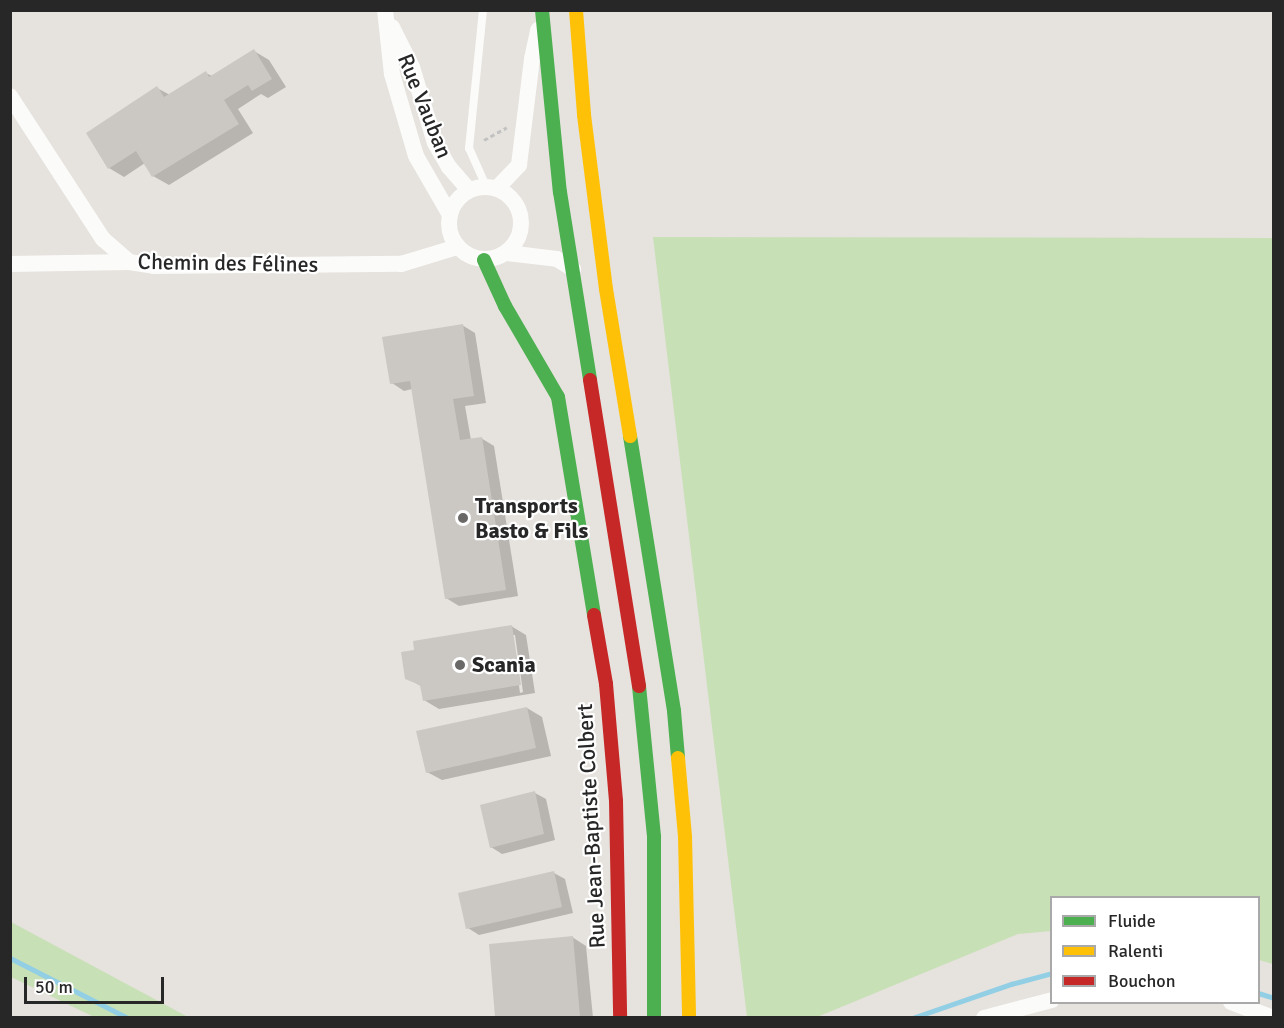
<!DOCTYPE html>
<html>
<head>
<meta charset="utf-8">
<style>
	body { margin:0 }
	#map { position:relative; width:1284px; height:1028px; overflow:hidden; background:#e6e2dd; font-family:Signika,sans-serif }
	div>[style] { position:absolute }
	.green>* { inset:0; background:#c7e0b6 }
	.shadow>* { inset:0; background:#0003 }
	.stream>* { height:5px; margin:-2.5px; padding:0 2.5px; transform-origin:2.5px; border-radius:2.5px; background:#92cfe5 }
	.building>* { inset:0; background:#cbc8c4 }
	.path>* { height:3px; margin-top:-1.5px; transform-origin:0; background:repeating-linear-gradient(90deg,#c2c2c2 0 4.5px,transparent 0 7.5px) }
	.lane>* { height:8px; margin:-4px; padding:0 4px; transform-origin:4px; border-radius:4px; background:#fbfbfa }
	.street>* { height:16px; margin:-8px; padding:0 8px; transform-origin:8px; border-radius:8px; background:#fbfbfa }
	.street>.ring { margin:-8px; padding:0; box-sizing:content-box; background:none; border:16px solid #fbfbfa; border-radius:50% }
	.fast>* { height:14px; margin:-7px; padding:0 7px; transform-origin:7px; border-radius:7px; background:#4caf50 }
	.slow>* { height:14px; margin:-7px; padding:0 7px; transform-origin:7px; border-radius:7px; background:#ffc107 }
	.jam>* { height:14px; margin:-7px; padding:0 7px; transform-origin:7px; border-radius:7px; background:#c62828 }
	.dots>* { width:16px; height:16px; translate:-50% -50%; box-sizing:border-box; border:3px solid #fff; border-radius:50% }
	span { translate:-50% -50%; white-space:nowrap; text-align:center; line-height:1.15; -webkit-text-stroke:4.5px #fff; paint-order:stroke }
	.street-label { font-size:22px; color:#272727 }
	.poi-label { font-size:22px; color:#272727; font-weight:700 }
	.left { translate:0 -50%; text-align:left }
	.frame { position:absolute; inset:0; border:12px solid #272727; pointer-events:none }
	.legend { position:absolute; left:1050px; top:896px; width:210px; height:108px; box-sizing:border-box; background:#fff; border:2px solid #a9a9a9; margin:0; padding:8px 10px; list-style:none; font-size:18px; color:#272727 }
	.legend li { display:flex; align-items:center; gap:12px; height:30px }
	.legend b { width:30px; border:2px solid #a9a9a9 }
	.scale { position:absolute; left:24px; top:977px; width:140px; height:27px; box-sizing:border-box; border:3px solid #272727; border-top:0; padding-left:8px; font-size:18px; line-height:21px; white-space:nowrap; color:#272727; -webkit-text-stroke:4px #fff; paint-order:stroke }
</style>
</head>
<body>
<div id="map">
	<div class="green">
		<i style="clip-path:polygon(653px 237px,1273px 238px,1273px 964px,1259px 960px,1258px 898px,1052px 898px,1051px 931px,1018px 934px,817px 1017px,747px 1017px)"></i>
		<i style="clip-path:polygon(10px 922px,11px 922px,188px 1017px,94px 1017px,11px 977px)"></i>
	</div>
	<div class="shadow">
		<i style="clip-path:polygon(254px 51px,269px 60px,286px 87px,268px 98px,261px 94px,238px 109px,253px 133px,169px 185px,153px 176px,145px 163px,124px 177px,109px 168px,157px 88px,170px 95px,206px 73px,212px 76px)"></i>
		<i style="clip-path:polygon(462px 325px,475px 333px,486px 403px,465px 406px,471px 440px,481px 438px,494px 446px,518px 596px,459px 606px,446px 598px,412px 389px,404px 391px,392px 383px)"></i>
		<i style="clip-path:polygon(evenodd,511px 626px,526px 635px,535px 693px,439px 709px,424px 700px,421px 686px,406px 678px,511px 626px,512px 635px,515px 635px,523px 692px,520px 693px,512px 635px)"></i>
		<i style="clip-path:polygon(527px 708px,542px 717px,551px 756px,442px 780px,427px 772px)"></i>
		<i style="clip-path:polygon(535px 793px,546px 799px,555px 840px,502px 854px,491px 847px)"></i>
		<i style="clip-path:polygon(554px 873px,565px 879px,573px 913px,479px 935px,468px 928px)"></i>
		<i style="clip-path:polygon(572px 937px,586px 946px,593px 1018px,497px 1018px,490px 945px)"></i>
	</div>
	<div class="stream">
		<i style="left:10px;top:958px;width:132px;rotate:27deg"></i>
		<i style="left:1258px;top:993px;width:17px;rotate:17deg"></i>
		<i style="left:912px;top:1018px;width:105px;rotate:-19deg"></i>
		<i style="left:1011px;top:984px;width:42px;rotate:-15deg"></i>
	</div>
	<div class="building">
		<i style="clip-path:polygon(254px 49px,272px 79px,252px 91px,248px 85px,224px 100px,239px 124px,152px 177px,136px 151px,108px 169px,86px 133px,157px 86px,164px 97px,206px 71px,209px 77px)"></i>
		<i style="clip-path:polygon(463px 324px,474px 396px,453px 399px,460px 440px,482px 437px,506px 590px,445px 599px,410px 381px,390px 384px,382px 337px)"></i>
		<i style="clip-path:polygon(512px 625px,521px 685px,423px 701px,420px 685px,405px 679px,401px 652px,414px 650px,413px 641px)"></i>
		<i style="clip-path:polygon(527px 707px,536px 748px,426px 773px,416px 731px)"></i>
		<i style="clip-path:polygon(535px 791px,544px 834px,490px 848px,480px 805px)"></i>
		<i style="clip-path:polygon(554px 871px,562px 907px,466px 929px,458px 893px)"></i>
		<i style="clip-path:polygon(573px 936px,580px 1017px,495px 1017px,489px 944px)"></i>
	</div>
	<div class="path">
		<i style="left:484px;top:140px;width:26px;rotate:-29deg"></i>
	</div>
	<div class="lane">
		<i style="left:483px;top:10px;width:139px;rotate:95.8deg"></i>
		<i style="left:469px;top:148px;width:42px;rotate:65.9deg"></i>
	</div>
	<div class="street">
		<i style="left:385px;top:10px;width:64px;rotate:83.8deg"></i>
		<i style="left:392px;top:74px;width:85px;rotate:73.7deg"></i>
		<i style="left:416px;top:156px;width:68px;rotate:60deg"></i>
		<i style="left:392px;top:27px;width:45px;rotate:63.4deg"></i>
		<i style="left:412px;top:67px;width:79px;rotate:73.2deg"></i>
		<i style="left:435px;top:143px;width:28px;rotate:60deg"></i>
		<i style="left:449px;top:167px;width:30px;rotate:49deg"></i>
		<i style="left:10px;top:96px;width:171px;rotate:57deg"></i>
		<i style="left:103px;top:239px;width:35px;rotate:41deg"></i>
		<i style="left:129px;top:262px;width:25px;rotate:9deg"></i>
		<i style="left:154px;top:266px;width:247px;rotate:-0.5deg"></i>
		<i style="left:401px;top:264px;width:59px;rotate:-16.9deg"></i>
		<i class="ring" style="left:449px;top:187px;width:56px;height:56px"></i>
		<i style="left:497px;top:188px;width:32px;rotate:-46deg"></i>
		<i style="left:519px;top:165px;width:107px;rotate:-83deg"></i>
		<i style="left:532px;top:59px;width:30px;rotate:-78deg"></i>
		<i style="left:507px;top:253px;width:50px;rotate:6.8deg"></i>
		<i style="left:557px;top:259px;width:19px;rotate:32deg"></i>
		<i style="left:10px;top:264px;width:119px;rotate:-1deg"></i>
		<i style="left:1231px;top:1002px;width:45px;rotate:20.9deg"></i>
		<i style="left:984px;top:1018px;width:70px;rotate:-14.8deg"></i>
	</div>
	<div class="fast">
		<i style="left:542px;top:10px;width:183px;rotate:84.4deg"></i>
		<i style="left:560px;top:192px;width:190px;rotate:80.9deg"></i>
		<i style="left:484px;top:260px;width:51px;rotate:65.5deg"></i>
		<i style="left:505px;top:306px;width:105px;rotate:59.8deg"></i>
		<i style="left:558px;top:397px;width:221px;rotate:80.6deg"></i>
		<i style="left:630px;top:436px;width:278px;rotate:80.9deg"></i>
		<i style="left:674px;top:711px;width:47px;rotate:85.1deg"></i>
		<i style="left:639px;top:686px;width:152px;rotate:84.3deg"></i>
		<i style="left:654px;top:837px;width:181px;rotate:90deg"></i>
	</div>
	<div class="slow">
		<i style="left:576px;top:10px;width:105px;rotate:85.6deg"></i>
		<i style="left:584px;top:115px;width:175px;rotate:82.8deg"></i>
		<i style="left:606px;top:289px;width:149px;rotate:80.7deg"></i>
		<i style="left:678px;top:758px;width:79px;rotate:84.9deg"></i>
		<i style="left:685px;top:837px;width:181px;rotate:88.7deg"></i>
	</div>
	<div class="jam">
		<i style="left:590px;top:380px;width:310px;rotate:80.9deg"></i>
		<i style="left:594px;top:615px;width:70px;rotate:80.1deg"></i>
		<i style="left:606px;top:684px;width:117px;rotate:85.1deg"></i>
		<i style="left:616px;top:801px;width:217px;rotate:88.9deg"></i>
	</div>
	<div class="dots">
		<i style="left:463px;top:518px;background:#6a6867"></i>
		<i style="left:460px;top:665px;background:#6a6867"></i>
	</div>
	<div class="street-label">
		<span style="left:425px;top:106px;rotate:68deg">Rue Vauban</span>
		<span style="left:228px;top:263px;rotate:1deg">Chemin des Félines</span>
		<span style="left:591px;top:826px;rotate:-93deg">Rue Jean-Baptiste Colbert</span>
	</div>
	<div class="poi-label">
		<span class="left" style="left:475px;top:518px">Transports<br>Basto &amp; Fils</span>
		<span class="left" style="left:472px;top:665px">Scania</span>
	</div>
	<div class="frame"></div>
	<ul class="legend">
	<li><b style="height:8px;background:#4caf50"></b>Fluide</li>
	<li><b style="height:8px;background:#ffc107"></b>Ralenti</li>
	<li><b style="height:8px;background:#c62828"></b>Bouchon</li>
	</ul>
	<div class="scale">50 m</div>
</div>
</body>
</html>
